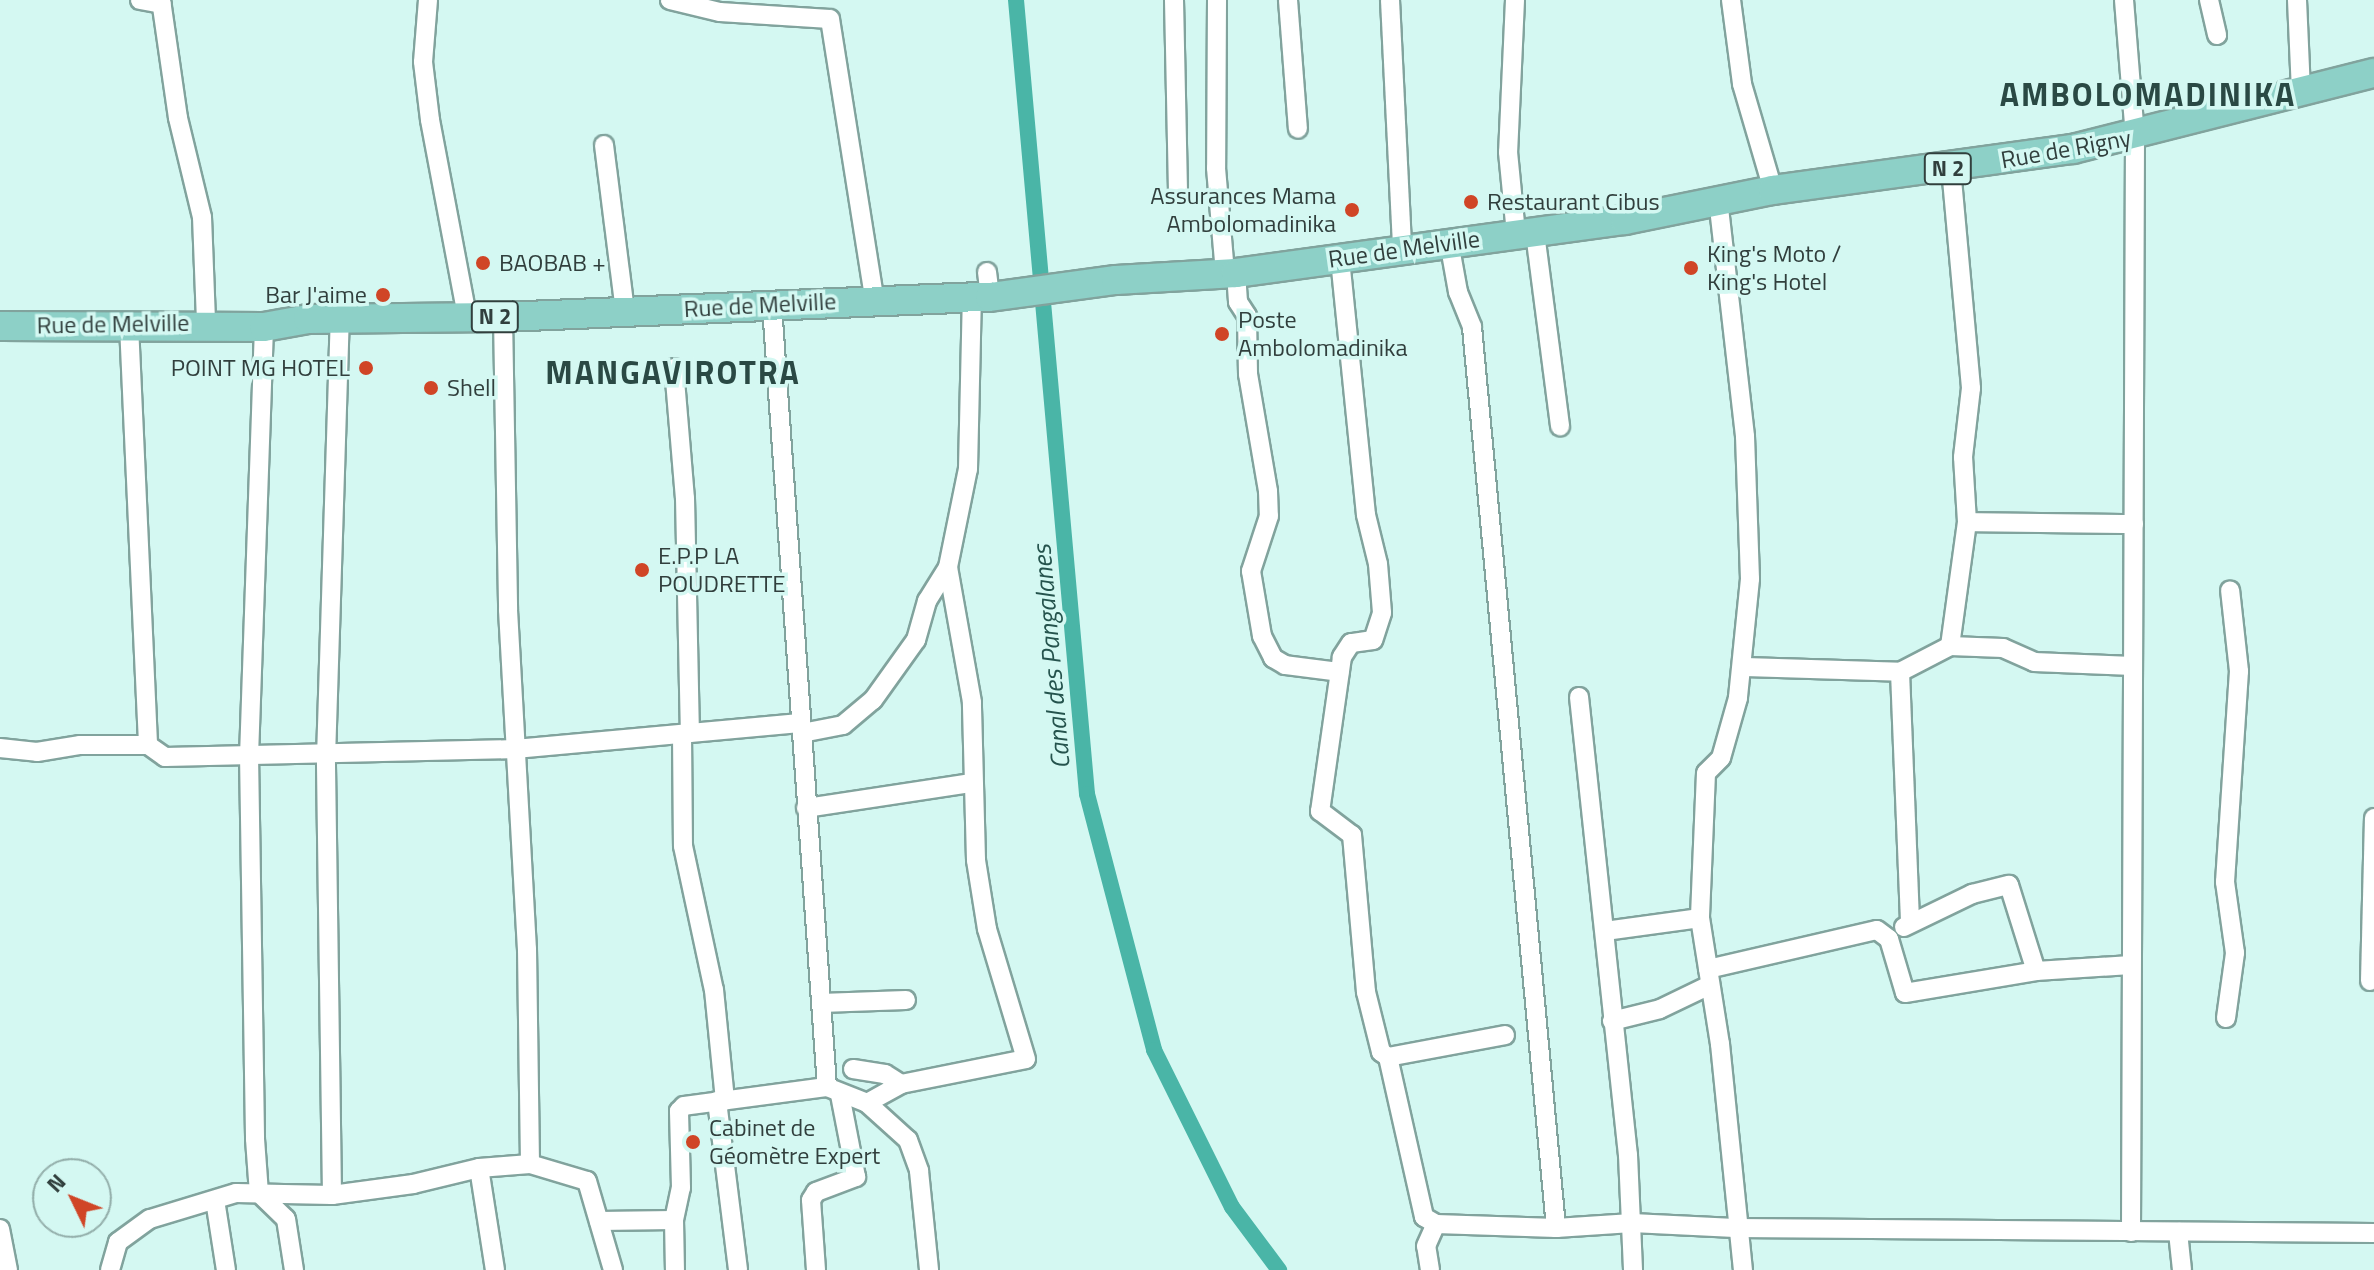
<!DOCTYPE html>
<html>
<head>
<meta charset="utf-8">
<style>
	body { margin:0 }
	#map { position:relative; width:2374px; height:1270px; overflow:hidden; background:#d4f8f2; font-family:"Titillium Web",sans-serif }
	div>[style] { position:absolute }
	.canal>* { height:16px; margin:-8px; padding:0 8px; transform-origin:8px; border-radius:8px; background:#4ab5a7 }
	.roads { filter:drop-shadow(2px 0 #81a39d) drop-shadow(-2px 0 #81a39d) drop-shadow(0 2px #81a39d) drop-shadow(0 -2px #81a39d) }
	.minor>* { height:18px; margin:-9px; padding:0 9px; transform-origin:9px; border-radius:9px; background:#fff }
	.primary>* { height:28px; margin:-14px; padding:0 14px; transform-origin:14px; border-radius:14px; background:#8dd0c7 }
	.dots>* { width:22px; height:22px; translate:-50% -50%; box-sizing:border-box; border:4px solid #d4f8f2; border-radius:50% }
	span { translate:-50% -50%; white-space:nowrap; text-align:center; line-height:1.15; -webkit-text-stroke:7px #d4f8f2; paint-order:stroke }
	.shield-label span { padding:2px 6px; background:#d4f8f2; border:2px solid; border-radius:6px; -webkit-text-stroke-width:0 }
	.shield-label { font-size:22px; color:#313f3d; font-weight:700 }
	.street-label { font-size:24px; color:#313f3d }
	.poi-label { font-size:24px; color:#313f3d }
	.right { translate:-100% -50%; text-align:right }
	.left { translate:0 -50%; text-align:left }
	.water-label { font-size:26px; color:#25534d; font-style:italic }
	.district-label { font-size:32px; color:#2a4944; font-weight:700; letter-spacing:2px }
	.north { position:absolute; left:32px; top:1158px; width:80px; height:80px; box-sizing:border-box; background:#d4f8f2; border:2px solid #93aeaa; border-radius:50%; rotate:313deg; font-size:22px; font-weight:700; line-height:32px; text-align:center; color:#313f3d }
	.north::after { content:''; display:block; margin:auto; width:28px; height:36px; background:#d04526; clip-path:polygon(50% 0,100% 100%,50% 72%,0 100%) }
</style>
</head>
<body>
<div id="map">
	<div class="canal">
		<i style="left:1016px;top:0;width:797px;rotate:84.89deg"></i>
		<i style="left:1087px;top:794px;width:265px;rotate:75.3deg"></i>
		<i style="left:1154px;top:1050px;width:175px;rotate:63.6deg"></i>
		<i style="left:1232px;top:1207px;width:79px;rotate:53.3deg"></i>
	</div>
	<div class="roads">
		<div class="minor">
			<i style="left:140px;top:0;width:22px;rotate:10deg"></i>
			<i style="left:161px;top:0;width:119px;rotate:81.8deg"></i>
			<i style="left:178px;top:118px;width:102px;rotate:76.4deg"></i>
			<i style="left:202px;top:217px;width:106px;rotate:87.8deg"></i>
			<i style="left:428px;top:0;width:62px;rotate:94.6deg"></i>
			<i style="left:423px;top:62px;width:58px;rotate:83.1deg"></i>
			<i style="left:430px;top:120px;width:199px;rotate:79.3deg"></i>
			<i style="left:670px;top:0;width:51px;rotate:13.5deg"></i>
			<i style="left:720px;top:12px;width:110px;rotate:3.6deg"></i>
			<i style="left:830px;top:19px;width:282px;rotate:81deg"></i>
			<i style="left:1174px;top:0;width:193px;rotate:88.8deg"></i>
			<i style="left:1217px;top:0;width:168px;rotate:90.3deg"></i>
			<i style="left:1216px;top:168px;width:106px;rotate:85.1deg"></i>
			<i style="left:1288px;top:0;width:129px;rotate:85.6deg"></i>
			<i style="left:1390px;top:0;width:248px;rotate:87.2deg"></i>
			<i style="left:1515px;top:0;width:152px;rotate:92.6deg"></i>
			<i style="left:1508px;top:152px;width:81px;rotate:84.4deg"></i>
			<i style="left:1731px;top:0;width:85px;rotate:82.5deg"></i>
			<i style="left:1742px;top:84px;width:110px;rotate:73.7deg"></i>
			<i style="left:2124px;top:0;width:137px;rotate:85.4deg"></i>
			<i style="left:2135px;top:137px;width:1095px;rotate:90.21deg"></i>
			<i style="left:2209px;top:0;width:36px;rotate:77deg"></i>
			<i style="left:2297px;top:0;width:92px;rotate:87.5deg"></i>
			<i style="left:604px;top:145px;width:167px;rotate:82.8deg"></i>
			<i style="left:1718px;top:199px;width:239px;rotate:83.5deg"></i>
			<i style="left:1745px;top:436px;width:143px;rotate:88deg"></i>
			<i style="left:1750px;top:579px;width:120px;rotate:95.8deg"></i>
			<i style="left:1738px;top:698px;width:62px;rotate:105.8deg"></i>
			<i style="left:1721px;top:758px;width:21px;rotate:135deg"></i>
			<i style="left:1706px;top:773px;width:145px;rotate:92.4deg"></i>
			<i style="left:1700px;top:918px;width:128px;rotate:81deg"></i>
			<i style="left:1720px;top:1044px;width:227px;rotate:84.2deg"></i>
			<i style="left:1535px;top:233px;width:195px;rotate:82.6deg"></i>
			<i style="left:1449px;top:242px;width:51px;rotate:79.8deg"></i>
			<i style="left:1458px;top:292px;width:38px;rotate:68deg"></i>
			<i style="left:1472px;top:327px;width:905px;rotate:84.67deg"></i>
			<i style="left:1340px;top:259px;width:257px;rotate:84.2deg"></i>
			<i style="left:1366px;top:515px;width:50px;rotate:76.2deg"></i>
			<i style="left:1378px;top:564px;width:49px;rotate:85.3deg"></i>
			<i style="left:1382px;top:613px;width:28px;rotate:108deg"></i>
			<i style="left:1373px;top:640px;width:22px;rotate:172deg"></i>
			<i style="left:1351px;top:643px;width:17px;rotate:123deg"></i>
			<i style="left:1342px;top:657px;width:156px;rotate:98.1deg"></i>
			<i style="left:1320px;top:811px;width:40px;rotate:37deg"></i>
			<i style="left:1352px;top:835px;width:158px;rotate:84.9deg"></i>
			<i style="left:1366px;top:992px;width:62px;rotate:76deg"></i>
			<i style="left:1381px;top:1052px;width:9px;rotate:36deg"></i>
			<i style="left:1388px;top:1057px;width:164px;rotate:77.3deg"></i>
			<i style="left:1424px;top:1217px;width:14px;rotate:30deg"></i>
			<i style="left:1436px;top:1224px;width:120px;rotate:1.9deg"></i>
			<i style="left:1556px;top:1228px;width:76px;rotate:-3.8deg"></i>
			<i style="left:1632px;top:1223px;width:103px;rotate:2.8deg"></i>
			<i style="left:1735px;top:1228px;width:639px;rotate:0.45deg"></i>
			<i style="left:987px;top:272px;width:25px;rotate:83deg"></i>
			<i style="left:1236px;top:273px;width:29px;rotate:86deg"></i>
			<i style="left:1238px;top:302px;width:17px;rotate:57deg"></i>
			<i style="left:1247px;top:316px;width:58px;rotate:89deg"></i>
			<i style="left:1248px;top:374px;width:119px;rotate:80.3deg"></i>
			<i style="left:1268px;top:491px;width:25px;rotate:88deg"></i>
			<i style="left:1269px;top:516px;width:58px;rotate:108.1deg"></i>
			<i style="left:1251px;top:571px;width:66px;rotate:80.4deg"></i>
			<i style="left:1262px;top:636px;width:25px;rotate:63deg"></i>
			<i style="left:1273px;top:658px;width:14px;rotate:30deg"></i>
			<i style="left:1285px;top:665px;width:55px;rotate:7.3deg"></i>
			<i style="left:772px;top:306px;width:783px;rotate:85.97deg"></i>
			<i style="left:827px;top:1087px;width:43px;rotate:21.8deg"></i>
			<i style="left:867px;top:1103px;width:55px;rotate:42.1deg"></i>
			<i style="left:908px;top:1140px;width:33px;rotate:70deg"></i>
			<i style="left:919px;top:1171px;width:100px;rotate:84.2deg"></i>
			<i style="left:503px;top:317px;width:293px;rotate:89deg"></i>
			<i style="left:508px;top:610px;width:340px;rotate:86.8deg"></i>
			<i style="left:527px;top:949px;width:215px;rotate:89.2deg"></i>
			<i style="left:129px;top:325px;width:420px;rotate:87.4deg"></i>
			<i style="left:148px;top:745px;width:21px;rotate:35deg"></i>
			<i style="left:165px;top:757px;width:350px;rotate:-1.3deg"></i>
			<i style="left:515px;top:749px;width:286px;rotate:-5.2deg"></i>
			<i style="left:264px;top:327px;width:427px;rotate:92deg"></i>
			<i style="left:249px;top:754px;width:385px;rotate:89.1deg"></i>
			<i style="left:255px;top:1139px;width:54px;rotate:85.8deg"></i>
			<i style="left:259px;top:1193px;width:37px;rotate:44deg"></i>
			<i style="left:286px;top:1219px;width:52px;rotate:81.1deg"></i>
			<i style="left:674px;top:368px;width:130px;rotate:85.2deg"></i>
			<i style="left:685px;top:498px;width:235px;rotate:88.8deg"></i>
			<i style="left:1967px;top:522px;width:167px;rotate:0.7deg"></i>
			<i style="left:1950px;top:646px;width:125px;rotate:-82.2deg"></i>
			<i style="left:1967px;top:522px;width:65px;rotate:-93.5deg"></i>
			<i style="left:1963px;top:457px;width:69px;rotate:-83.4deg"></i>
			<i style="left:1971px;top:388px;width:221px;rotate:-95.2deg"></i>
			<i style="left:1745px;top:667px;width:155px;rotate:1.8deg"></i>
			<i style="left:1900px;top:672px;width:56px;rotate:-27.5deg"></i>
			<i style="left:1950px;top:646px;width:53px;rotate:2.2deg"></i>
			<i style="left:2003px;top:648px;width:34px;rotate:24deg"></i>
			<i style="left:2034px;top:662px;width:99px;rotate:2.3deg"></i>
			<i style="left:1900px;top:672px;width:250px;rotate:87.7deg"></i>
			<i style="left:1579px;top:697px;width:461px;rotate:83.9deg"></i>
			<i style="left:1628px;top:1155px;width:115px;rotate:87.5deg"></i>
			<i style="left:802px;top:733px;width:42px;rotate:-11deg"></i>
			<i style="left:843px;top:725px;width:39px;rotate:-40deg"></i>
			<i style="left:873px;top:700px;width:74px;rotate:-54.4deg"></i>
			<i style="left:916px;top:640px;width:41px;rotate:-74.2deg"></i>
			<i style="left:927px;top:601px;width:40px;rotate:-58deg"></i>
			<i style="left:682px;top:734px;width:112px;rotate:89.5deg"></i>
			<i style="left:683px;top:846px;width:147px;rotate:77.9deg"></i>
			<i style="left:714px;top:990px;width:111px;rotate:84.3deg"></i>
			<i style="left:0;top:748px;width:37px;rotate:6deg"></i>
			<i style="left:37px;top:752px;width:44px;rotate:-9.2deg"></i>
			<i style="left:80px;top:745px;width:68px"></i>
			<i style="left:806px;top:808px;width:167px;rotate:-8.6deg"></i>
			<i style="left:1904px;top:927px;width:76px;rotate:-25.9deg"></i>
			<i style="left:1972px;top:894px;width:38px;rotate:-14deg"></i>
			<i style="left:2009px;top:885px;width:90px;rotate:72.6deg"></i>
			<i style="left:1605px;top:931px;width:96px;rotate:-7.8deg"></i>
			<i style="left:1708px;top:969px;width:173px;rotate:-13deg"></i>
			<i style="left:1877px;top:930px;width:15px;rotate:37deg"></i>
			<i style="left:1889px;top:939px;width:56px;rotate:73.5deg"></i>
			<i style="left:1905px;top:993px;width:133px;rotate:-9.5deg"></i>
			<i style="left:2036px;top:971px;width:95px;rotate:-3.6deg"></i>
			<i style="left:2370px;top:981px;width:163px;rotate:-88.6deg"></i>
			<i style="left:821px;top:1003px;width:85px;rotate:-2deg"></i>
			<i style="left:2226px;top:1018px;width:66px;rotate:-82.1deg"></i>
			<i style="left:2235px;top:953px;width:72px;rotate:-98deg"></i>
			<i style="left:2225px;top:882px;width:211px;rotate:-86.2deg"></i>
			<i style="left:2239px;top:671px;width:81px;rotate:-96.3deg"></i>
			<i style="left:1612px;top:1021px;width:49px;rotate:-14deg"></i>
			<i style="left:1660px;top:1009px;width:55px;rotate:-25.6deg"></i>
			<i style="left:1388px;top:1057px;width:119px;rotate:-10.6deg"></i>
			<i style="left:853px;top:1069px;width:32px;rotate:9deg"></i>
			<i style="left:885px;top:1074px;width:19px;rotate:32deg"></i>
			<i style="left:901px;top:1084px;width:127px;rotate:-11.3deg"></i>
			<i style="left:1026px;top:1059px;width:136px;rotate:-106.7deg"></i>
			<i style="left:987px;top:929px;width:70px;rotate:-99.1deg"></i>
			<i style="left:976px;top:860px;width:158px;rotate:-91.5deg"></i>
			<i style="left:972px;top:702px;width:137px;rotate:-100.1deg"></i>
			<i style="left:948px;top:567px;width:100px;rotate:-78.5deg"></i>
			<i style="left:968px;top:469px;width:173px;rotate:-88.7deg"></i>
			<i style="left:717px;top:1101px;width:170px;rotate:82.9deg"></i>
			<i style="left:867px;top:1103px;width:39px;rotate:-29deg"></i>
			<i style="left:332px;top:1195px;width:437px;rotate:-90.8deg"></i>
			<i style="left:326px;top:758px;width:440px;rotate:-88.2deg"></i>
			<i style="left:215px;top:1200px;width:71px;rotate:81.1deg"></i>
			<i style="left:674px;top:1220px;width:50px;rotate:88.9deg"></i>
			<i style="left:599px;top:1221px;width:75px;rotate:-0.8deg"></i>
			<i style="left:674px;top:1220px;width:33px;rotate:-78deg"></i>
			<i style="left:681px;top:1188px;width:77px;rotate:-91.5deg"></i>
			<i style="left:679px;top:1111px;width:7px;rotate:-45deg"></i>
			<i style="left:684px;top:1106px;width:144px;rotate:-7.6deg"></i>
			<i style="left:0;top:1229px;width:42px;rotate:79deg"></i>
			<i style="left:2178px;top:1232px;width:38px;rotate:84deg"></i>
			<i style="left:110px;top:1270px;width:29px;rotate:-74deg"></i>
			<i style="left:118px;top:1242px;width:39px;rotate:-36deg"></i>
			<i style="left:150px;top:1219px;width:90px;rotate:-16.8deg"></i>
			<i style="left:236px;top:1193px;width:96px;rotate:1.2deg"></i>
			<i style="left:332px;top:1195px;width:82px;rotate:-7.7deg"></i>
			<i style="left:413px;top:1184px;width:68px;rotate:-13.6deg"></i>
			<i style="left:495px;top:1270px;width:103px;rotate:-98.9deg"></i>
			<i style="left:479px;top:1168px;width:51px;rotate:-4.5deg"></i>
			<i style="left:530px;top:1164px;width:59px;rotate:16.6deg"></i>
			<i style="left:587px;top:1181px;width:93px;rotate:73.7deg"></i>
			<i style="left:816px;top:1270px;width:70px;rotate:-94.1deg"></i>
			<i style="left:811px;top:1200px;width:9px;rotate:-58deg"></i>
			<i style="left:816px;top:1192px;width:43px;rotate:-20.6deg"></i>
			<i style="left:856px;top:1177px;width:84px;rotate:-101deg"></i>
			<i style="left:1430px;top:1270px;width:24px;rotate:-99deg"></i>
			<i style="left:1426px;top:1246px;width:24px;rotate:-66deg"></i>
		</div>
		<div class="primary">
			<i style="left:0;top:326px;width:264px;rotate:0.2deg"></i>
			<i style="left:264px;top:327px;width:45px;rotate:-10.3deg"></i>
			<i style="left:308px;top:319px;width:195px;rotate:-0.6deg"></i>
			<i style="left:503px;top:317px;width:487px;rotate:-2.4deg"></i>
			<i style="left:990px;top:297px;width:127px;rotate:-7.7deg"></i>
			<i style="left:1116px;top:280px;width:120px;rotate:-3.3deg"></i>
			<i style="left:1236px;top:273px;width:393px;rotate:-7.8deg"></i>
			<i style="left:1625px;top:220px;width:151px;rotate:-11.5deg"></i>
			<i style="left:1773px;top:190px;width:303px;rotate:-7.8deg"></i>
			<i style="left:2073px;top:149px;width:310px;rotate:-14.2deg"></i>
		</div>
	</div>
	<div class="dots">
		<i style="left:1471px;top:202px;background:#d04526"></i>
		<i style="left:1352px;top:210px;background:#d04526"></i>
		<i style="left:483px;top:263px;background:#d04526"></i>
		<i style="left:1691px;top:268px;background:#d04526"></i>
		<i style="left:383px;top:295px;background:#d04526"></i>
		<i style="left:1222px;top:334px;background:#d04526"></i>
		<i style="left:366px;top:368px;background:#d04526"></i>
		<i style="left:431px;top:388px;background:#d04526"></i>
		<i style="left:642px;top:570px;background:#d04526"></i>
		<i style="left:693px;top:1142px;background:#d04526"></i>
	</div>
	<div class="shield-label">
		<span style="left:1948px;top:169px">N 2</span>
		<span style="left:495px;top:317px">N 2</span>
	</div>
	<div class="street-label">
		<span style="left:2066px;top:149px;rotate:-10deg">Rue de Rigny</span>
		<span style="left:1404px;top:249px;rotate:-8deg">Rue de Melville</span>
		<span style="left:760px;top:305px;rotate:-3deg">Rue de Melville</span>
		<span style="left:113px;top:324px;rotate:-1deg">Rue de Melville</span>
	</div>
	<div class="poi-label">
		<span class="right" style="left:1336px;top:210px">Assurances Mama<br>Ambolomadinika</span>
		<span class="left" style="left:1487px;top:202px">Restaurant Cibus</span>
		<span class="left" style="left:1707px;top:268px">King's Moto /<br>King's Hotel</span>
		<span class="left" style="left:499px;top:263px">BAOBAB +</span>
		<span class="right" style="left:367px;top:295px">Bar J'aime</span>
		<span class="left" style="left:1238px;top:334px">Poste<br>Ambolomadinika</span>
		<span class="right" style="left:350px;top:368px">POINT MG HOTEL</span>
		<span class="left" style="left:447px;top:388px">Shell</span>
		<span class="left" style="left:658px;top:570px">E.P.P LA<br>POUDRETTE</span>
		<span class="left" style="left:709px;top:1142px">Cabinet de<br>Géomètre Expert</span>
	</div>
	<div class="water-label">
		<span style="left:1051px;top:657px;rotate:-95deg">Canal des Pangalanes</span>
	</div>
	<div class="district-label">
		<span style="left:2148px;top:94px">AMBOLOMADINIKA</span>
		<span style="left:673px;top:372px">MANGAVIROTRA</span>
	</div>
	<div class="north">N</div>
</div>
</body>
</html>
